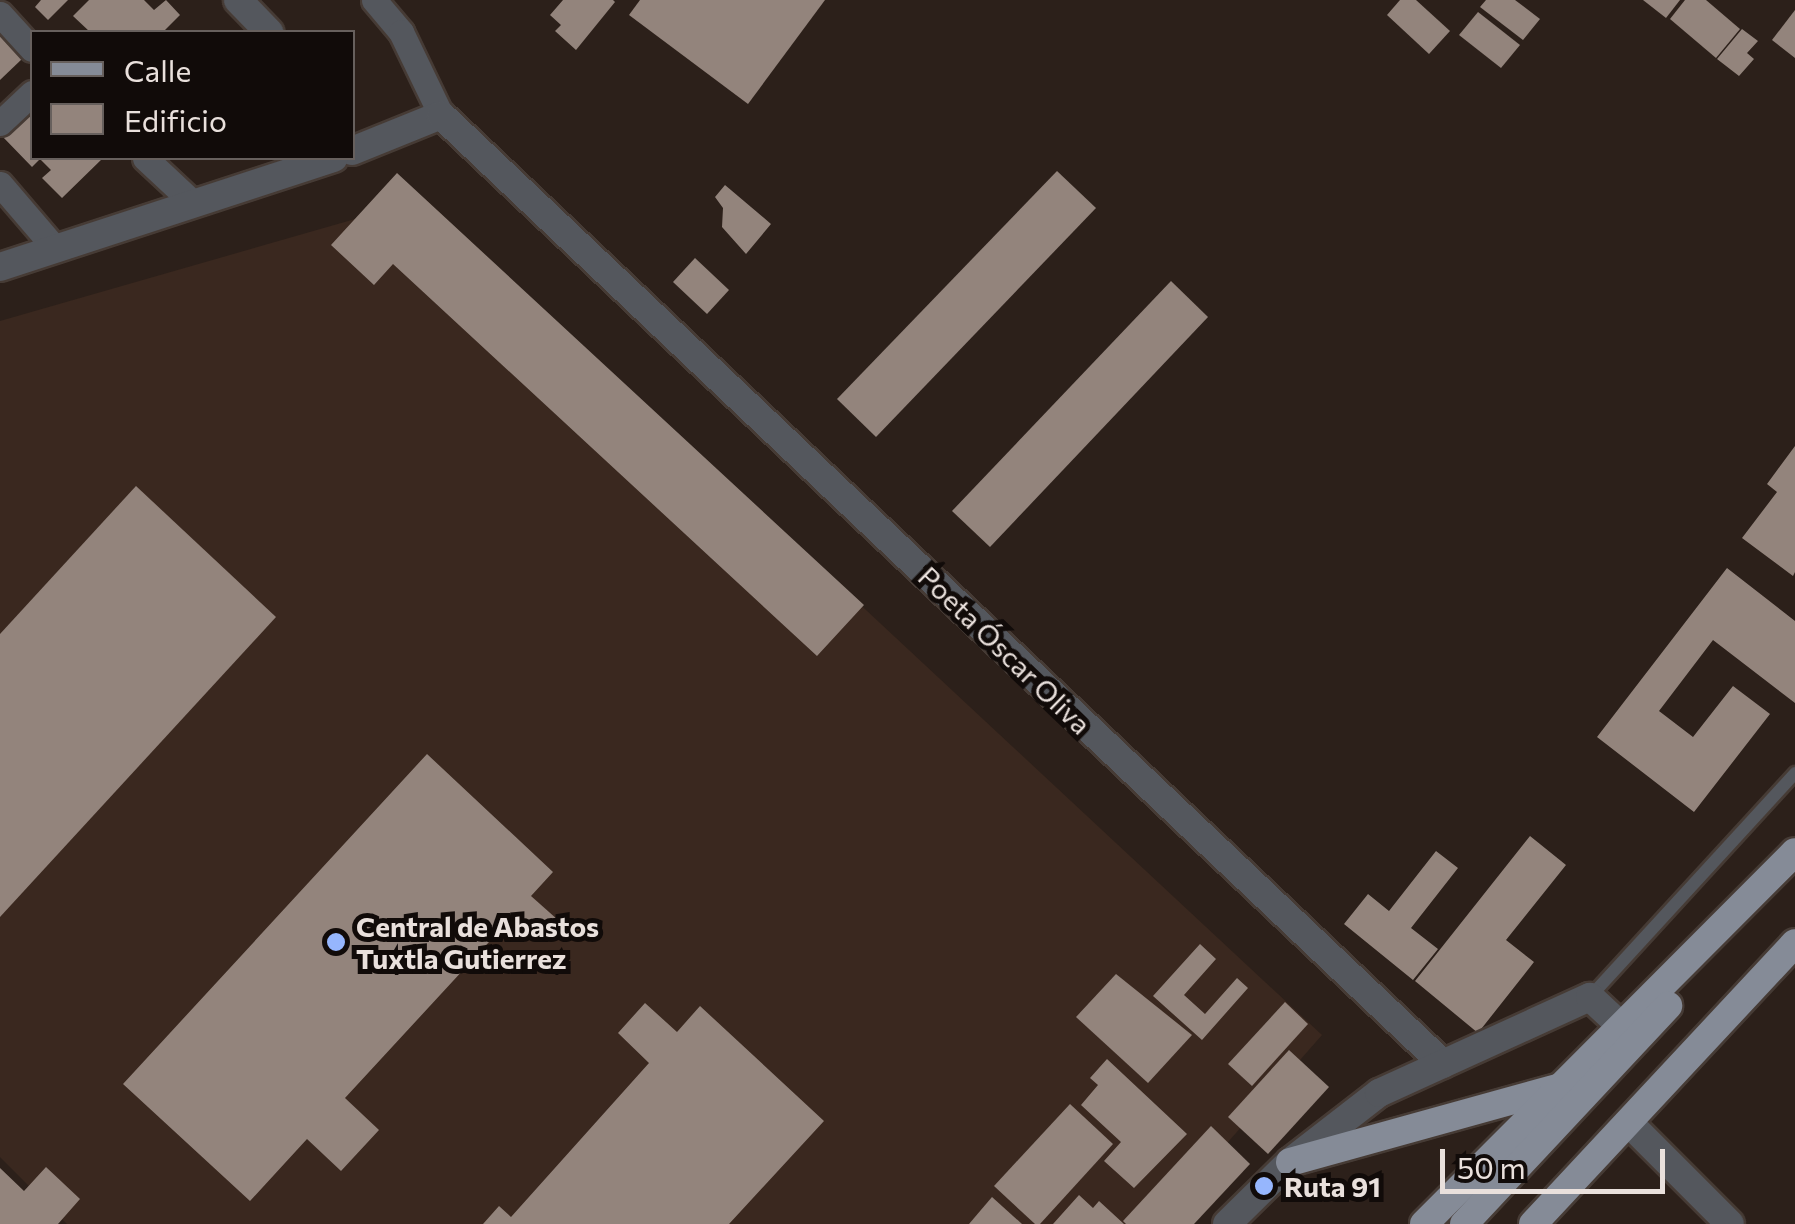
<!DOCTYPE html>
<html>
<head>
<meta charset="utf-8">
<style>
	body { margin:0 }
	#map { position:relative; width:1795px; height:1224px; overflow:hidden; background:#2c201a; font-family:Commissioner,sans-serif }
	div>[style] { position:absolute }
	.built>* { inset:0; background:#3a281f }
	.building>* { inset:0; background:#93847c }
	.roads { filter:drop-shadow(2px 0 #463b35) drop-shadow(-2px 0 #463b35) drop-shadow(0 2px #463b35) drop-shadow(0 -2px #463b35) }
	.service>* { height:12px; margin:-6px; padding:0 6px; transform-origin:6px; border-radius:6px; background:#54575d }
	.minor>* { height:25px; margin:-12.5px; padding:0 12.5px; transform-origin:12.5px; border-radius:12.5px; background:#54575d }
	.tertiary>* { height:28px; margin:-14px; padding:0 14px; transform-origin:14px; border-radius:14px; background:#54575d }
	.primary>* { height:28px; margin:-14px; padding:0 14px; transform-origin:14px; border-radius:14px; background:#858b97 }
	.dots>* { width:28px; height:28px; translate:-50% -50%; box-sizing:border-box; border:5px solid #110b09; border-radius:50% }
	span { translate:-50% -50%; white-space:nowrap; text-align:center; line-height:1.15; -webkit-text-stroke:10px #110b09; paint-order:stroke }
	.street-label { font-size:28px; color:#e9e0dc }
	.poi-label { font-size:28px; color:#e9e0dc; font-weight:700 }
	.left { translate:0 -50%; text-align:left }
	.legend { position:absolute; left:30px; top:30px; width:325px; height:130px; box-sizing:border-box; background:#110b09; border:2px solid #67605d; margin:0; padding:12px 18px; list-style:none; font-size:30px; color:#e9e0dc }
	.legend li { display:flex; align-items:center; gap:20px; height:50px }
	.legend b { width:50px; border:2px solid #67605d }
	.scale { position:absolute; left:1440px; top:1149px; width:225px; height:45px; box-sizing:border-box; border:5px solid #e9e0dc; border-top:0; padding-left:12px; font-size:30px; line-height:35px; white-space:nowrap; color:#e9e0dc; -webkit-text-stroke:8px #110b09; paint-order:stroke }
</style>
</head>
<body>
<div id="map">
	<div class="built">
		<i style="clip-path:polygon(425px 199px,1322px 1035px,1156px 1224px,67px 1224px,0 1157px,0 321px)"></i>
	</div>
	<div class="building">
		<i style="clip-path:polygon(41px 0,68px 0,48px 20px,35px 7px)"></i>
		<i style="clip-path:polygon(89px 0,144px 0,154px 10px,166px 0,180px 15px,163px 32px,90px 32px,73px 16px)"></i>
		<i style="clip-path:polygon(563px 0,613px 0,615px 2px,576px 50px,555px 31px,561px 25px,550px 15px)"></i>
		<i style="clip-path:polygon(640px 0,825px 0,748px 104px,629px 15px)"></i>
		<i style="clip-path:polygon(1400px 0,1416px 0,1450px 31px,1429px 54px,1387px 15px)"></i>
		<i style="clip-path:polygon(1486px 0,1515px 0,1540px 19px,1523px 40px,1480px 7px)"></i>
		<i style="clip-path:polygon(1643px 0,1680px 0,1666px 18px)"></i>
		<i style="clip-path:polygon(1685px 0,1706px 0,1740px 29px,1716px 58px,1670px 19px)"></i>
		<i style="clip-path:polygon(1795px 10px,1795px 58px,1772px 40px)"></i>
		<i style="clip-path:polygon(1478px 12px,1520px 45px,1501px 68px,1459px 35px)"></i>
		<i style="clip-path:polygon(1742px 29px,1758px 41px,1747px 53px,1754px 59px,1739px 76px,1717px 59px)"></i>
		<i style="clip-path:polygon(0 36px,22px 59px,0 80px)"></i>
		<i style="clip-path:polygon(32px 107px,32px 158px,103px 158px,62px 198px,42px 178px,51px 170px,40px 159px,32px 167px,2px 136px)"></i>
		<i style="clip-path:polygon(1057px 171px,1096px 208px,876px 437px,837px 399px)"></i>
		<i style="clip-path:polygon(397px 173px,864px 605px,817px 656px,393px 264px,374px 285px,331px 245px)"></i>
		<i style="clip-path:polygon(725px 185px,771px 224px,746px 254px,722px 227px,723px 208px,715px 197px)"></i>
		<i style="clip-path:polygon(695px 258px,729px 290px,707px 314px,673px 282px)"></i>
		<i style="clip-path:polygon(1171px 281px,1208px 317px,990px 547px,952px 511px)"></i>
		<i style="clip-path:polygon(1795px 446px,1795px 572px,1793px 576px,1742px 538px,1777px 492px,1767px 484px)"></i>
		<i style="clip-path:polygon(136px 486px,276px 617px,0 917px,0 634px)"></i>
		<i style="clip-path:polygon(1727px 568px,1795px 621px,1795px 703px,1713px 640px,1659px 711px,1693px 737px,1733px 686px,1770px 714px,1694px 812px,1597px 737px)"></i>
		<i style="clip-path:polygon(427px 754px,553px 872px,531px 896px,558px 920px,539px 940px,513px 916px,345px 1098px,379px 1130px,341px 1171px,307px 1139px,250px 1201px,123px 1084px)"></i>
		<i style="clip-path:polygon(1530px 836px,1566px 865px,1506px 940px,1534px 962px,1478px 1033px,1415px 981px)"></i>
		<i style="clip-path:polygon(1436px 851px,1458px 868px,1411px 928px,1438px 949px,1413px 980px,1344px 924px,1368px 894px,1389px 911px)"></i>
		<i style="clip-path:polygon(1200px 944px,1216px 959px,1184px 995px,1205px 1014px,1237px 978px,1248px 988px,1202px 1040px,1153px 996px)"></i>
		<i style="clip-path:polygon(1116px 974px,1192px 1035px,1148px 1083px,1076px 1017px)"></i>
		<i style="clip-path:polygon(1285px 1002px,1308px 1024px,1252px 1086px,1228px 1064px)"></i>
		<i style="clip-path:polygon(645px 1003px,677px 1032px,700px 1006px,824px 1121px,729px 1224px,483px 1224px,499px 1206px,511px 1217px,649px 1063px,618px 1033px)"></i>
		<i style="clip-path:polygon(1289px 1050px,1329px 1087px,1268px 1154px,1228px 1117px)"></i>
		<i style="clip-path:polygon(1107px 1059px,1187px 1134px,1134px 1188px,1104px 1161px,1121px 1142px,1081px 1105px,1098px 1085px,1090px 1078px)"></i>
		<i style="clip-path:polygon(1070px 1104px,1113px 1144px,1040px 1224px,1035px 1224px,994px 1186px)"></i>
		<i style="clip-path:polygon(1211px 1126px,1250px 1164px,1194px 1224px,1126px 1224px,1123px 1221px)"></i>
		<i style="clip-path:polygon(46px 1167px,80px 1199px,58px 1224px,0 1224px,0 1168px,24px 1191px)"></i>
		<i style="clip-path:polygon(1079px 1195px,1093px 1208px,1099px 1201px,1124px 1224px,1053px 1224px)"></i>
		<i style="clip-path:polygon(992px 1197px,1022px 1224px,969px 1224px)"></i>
	</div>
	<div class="roads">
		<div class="service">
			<i style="left:1590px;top:997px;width:304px;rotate:-47.5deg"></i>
		</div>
		<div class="minor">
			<i style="left:374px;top:0;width:42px;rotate:49.8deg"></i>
			<i style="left:401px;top:32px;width:92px;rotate:64.3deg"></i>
			<i style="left:0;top:14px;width:47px;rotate:47.6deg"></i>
			<i style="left:0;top:123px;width:44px;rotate:-43.2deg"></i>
			<i style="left:145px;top:158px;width:64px;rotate:43.1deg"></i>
			<i style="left:0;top:184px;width:83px;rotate:49.4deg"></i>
		</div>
		<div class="tertiary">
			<i style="left:238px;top:0;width:45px;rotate:45.9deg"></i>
			<i style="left:352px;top:151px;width:96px;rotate:-22deg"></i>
			<i style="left:441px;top:115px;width:1380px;rotate:43.44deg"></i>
			<i style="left:0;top:267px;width:351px;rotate:-18.1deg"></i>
			<i style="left:1630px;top:1124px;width:141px;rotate:45deg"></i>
			<i style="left:1227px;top:1224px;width:88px;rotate:-44.5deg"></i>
			<i style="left:1290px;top:1162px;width:113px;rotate:-37.8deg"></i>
			<i style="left:1379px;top:1093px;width:232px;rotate:-24.5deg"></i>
			<i style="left:1590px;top:997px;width:63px;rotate:43.1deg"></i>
		</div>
		<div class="primary">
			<i style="left:1290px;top:1162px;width:281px;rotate:-15.5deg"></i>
			<i style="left:1424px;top:1224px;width:525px;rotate:-45.08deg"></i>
			<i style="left:1464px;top:1224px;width:299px;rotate:-46.9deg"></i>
			<i style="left:1533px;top:1224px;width:384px;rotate:-47deg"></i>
		</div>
	</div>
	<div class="dots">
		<i style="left:336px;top:942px;background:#96b6fd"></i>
		<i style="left:1264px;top:1186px;background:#96b6fd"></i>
	</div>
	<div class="street-label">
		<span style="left:1005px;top:650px;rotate:44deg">Poeta Óscar Oliva</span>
	</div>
	<div class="poi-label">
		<span class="left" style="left:356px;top:942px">Central de Abastos<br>Tuxtla Gutierrez</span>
		<span class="left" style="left:1284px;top:1186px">Ruta 91</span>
	</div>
	<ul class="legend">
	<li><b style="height:12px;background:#858b97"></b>Calle</li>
	<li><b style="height:28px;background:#93847c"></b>Edificio</li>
	</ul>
	<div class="scale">50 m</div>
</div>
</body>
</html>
